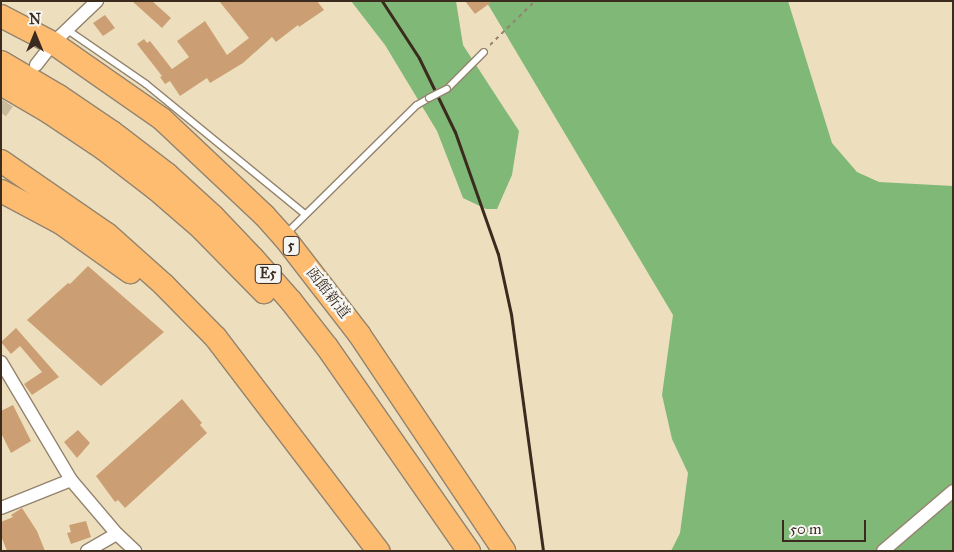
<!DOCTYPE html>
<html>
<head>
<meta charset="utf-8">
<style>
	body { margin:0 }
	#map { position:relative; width:954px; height:552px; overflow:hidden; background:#eddfbe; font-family:"IM FELL Great Primer","Noto Serif JP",serif }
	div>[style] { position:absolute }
	.forest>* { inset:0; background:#80b877 }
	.building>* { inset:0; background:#cb9f73 }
	.street-tunnel>* { height:12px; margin-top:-6px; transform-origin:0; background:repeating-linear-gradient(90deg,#c9bb9e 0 12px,transparent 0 18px) }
	.path>* { height:2px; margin-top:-1px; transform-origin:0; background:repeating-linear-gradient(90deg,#94846e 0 4px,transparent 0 8px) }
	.roads { filter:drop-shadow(1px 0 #94846e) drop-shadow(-1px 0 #94846e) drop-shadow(0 1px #94846e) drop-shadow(0 -1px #94846e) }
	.lane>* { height:6px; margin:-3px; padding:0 3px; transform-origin:3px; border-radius:3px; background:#fff }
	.street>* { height:12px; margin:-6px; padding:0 6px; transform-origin:6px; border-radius:6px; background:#fff }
	.highway>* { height:22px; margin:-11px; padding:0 11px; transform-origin:11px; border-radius:11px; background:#fdbc70 }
	.rail>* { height:3px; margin:-1.5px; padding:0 1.5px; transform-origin:1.5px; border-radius:1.5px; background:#3b2a1e }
	.bridges { filter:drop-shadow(1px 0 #94846e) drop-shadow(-1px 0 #94846e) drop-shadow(0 1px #94846e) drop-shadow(0 -1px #94846e) }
	.lane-bridge>* { height:6px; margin:-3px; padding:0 3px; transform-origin:3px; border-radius:3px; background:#fff }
	span { translate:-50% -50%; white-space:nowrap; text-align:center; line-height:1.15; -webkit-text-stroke:5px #f6f6f2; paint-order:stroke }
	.shield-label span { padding:1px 4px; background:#f6f6f2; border:1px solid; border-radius:4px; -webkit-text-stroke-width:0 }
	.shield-label { font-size:14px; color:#3b2a1e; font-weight:700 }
	.street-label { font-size:15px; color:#3b2a1e }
	.frame { position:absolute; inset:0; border:2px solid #3b2a1e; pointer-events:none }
	.north { position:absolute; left:10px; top:10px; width:50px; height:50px; -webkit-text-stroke:4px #f6f6f2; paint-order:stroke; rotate:0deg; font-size:14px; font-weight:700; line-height:20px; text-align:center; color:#3b2a1e }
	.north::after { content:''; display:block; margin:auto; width:18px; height:22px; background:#3b2a1e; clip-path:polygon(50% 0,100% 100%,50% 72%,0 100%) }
	.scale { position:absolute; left:782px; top:520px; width:84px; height:22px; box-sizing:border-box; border:2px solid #3b2a1e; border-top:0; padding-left:6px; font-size:15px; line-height:18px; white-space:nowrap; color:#3b2a1e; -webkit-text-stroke:4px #f6f6f2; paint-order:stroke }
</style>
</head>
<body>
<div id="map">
	<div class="forest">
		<i style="clip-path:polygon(351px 1px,456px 1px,463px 45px,519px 131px,512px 175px,497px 209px,486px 209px,463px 198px,437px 131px,385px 45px)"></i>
		<i style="clip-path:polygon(486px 1px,788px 1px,832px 143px,857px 172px,879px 182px,953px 186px,953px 551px,671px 551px,680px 533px,688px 473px,672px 439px,662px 395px,673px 315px)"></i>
	</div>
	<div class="building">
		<i style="clip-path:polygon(132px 1px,152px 1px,171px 18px,162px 28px)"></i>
		<i style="clip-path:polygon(219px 1px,317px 1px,324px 10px,299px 27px,298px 25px,276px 42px,272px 37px,243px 63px,210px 83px,207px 78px,180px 96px,170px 81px,165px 84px,160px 77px,162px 76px,137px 44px,144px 39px,147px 43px,150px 41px,172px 69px,189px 57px,177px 41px,205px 21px,227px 55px,249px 38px)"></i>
		<i style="clip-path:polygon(465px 1px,493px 1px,475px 14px)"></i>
		<i style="clip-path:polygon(105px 15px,115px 28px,103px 36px,93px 23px)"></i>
		<i style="clip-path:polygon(88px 266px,164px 332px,101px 386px,27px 320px,68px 283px,70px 284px)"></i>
		<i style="clip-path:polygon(16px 328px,59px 377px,32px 395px,24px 384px,42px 372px,20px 346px,11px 354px,1px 342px)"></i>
		<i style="clip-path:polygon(182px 399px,202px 423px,200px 425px,207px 433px,125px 508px,118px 500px,115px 502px,96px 476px)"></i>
		<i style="clip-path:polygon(13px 405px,31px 441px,11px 453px,1px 433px,1px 411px)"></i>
		<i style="clip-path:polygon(78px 430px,90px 443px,77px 458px,64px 442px)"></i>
		<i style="clip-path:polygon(22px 508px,37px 531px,45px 551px,7px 551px,1px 536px,1px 522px,13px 517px,11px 515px)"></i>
		<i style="clip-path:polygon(86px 521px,91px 537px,71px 544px,67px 533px,71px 532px,69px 525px)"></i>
	</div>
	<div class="street-tunnel">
		<i style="left:1px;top:113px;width:29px;rotate:-55deg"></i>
	</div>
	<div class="path">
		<i style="left:490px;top:45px;width:63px;rotate:-44.4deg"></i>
	</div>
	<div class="roads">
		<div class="lane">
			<i style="left:69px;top:31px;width:93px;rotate:34.5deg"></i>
			<i style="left:146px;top:84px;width:205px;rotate:39.3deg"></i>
			<i style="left:447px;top:89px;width:52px;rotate:-45deg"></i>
			<i style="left:287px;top:233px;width:182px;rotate:-44.6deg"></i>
			<i style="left:417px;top:105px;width:14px;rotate:-30deg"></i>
		</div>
		<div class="street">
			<i style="left:36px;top:65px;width:28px;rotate:-52deg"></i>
			<i style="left:53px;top:43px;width:61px;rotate:-43.7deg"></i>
			<i style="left:1px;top:362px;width:137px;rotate:59.3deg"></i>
			<i style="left:71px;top:480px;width:71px;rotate:49.6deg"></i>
			<i style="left:117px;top:534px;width:25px;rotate:43deg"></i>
			<i style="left:1px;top:508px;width:75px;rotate:-21.8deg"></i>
			<i style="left:87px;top:551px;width:34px;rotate:-30deg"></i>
			<i style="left:883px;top:551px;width:92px;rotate:-40.6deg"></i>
		</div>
		<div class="highway">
			<i style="left:1px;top:16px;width:59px;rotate:27.4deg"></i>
			<i style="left:53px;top:43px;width:133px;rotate:34.9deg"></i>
			<i style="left:162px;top:119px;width:140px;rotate:43.3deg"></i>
			<i style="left:264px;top:215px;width:30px;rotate:48deg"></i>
			<i style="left:284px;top:237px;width:123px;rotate:52.3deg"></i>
			<i style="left:359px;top:334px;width:261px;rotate:56.2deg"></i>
			<i style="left:1px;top:62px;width:67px;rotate:30.4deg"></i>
			<i style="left:59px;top:96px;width:64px;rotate:34.2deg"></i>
			<i style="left:112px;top:132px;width:69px;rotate:37.4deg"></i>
			<i style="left:167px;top:174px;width:62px;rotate:42.4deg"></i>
			<i style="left:213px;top:216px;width:58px;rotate:46.4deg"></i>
			<i style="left:253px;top:258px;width:57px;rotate:48.5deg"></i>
			<i style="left:291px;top:301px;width:58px;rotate:52deg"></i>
			<i style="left:327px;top:347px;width:249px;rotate:55.2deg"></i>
			<i style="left:1px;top:84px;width:56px;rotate:30.3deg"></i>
			<i style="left:49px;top:112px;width:66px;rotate:33.9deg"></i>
			<i style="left:104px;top:149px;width:66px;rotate:37.6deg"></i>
			<i style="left:156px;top:189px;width:60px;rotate:40.9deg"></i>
			<i style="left:201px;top:228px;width:90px;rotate:45.5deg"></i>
			<i style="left:1px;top:161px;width:129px;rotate:34.6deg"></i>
			<i style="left:107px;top:234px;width:76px;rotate:41.8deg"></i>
			<i style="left:164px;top:285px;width:74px;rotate:45.5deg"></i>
			<i style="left:216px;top:338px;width:268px;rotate:52.7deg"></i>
			<i style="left:1px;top:191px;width:68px;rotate:28.1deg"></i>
			<i style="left:61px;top:223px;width:85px;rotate:35.4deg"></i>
		</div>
	</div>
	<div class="rail">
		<i style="left:382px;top:1px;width:68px;rotate:57deg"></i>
		<i style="left:419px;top:58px;width:82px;rotate:64.1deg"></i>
		<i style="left:455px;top:132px;width:129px;rotate:70.6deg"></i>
		<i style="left:498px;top:254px;width:61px;rotate:77.8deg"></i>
		<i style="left:511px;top:314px;width:239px;rotate:82.3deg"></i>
	</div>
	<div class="bridges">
		<div class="lane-bridge">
			<i style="left:429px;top:98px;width:20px;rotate:-27deg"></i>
		</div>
	</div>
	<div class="shield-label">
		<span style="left:291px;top:246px">5</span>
		<span style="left:268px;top:274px">E5</span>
	</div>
	<div class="street-label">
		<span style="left:328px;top:293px;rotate:52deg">函館新道</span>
	</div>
	<div class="frame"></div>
	<div class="north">N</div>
	<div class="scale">50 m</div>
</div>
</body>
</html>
